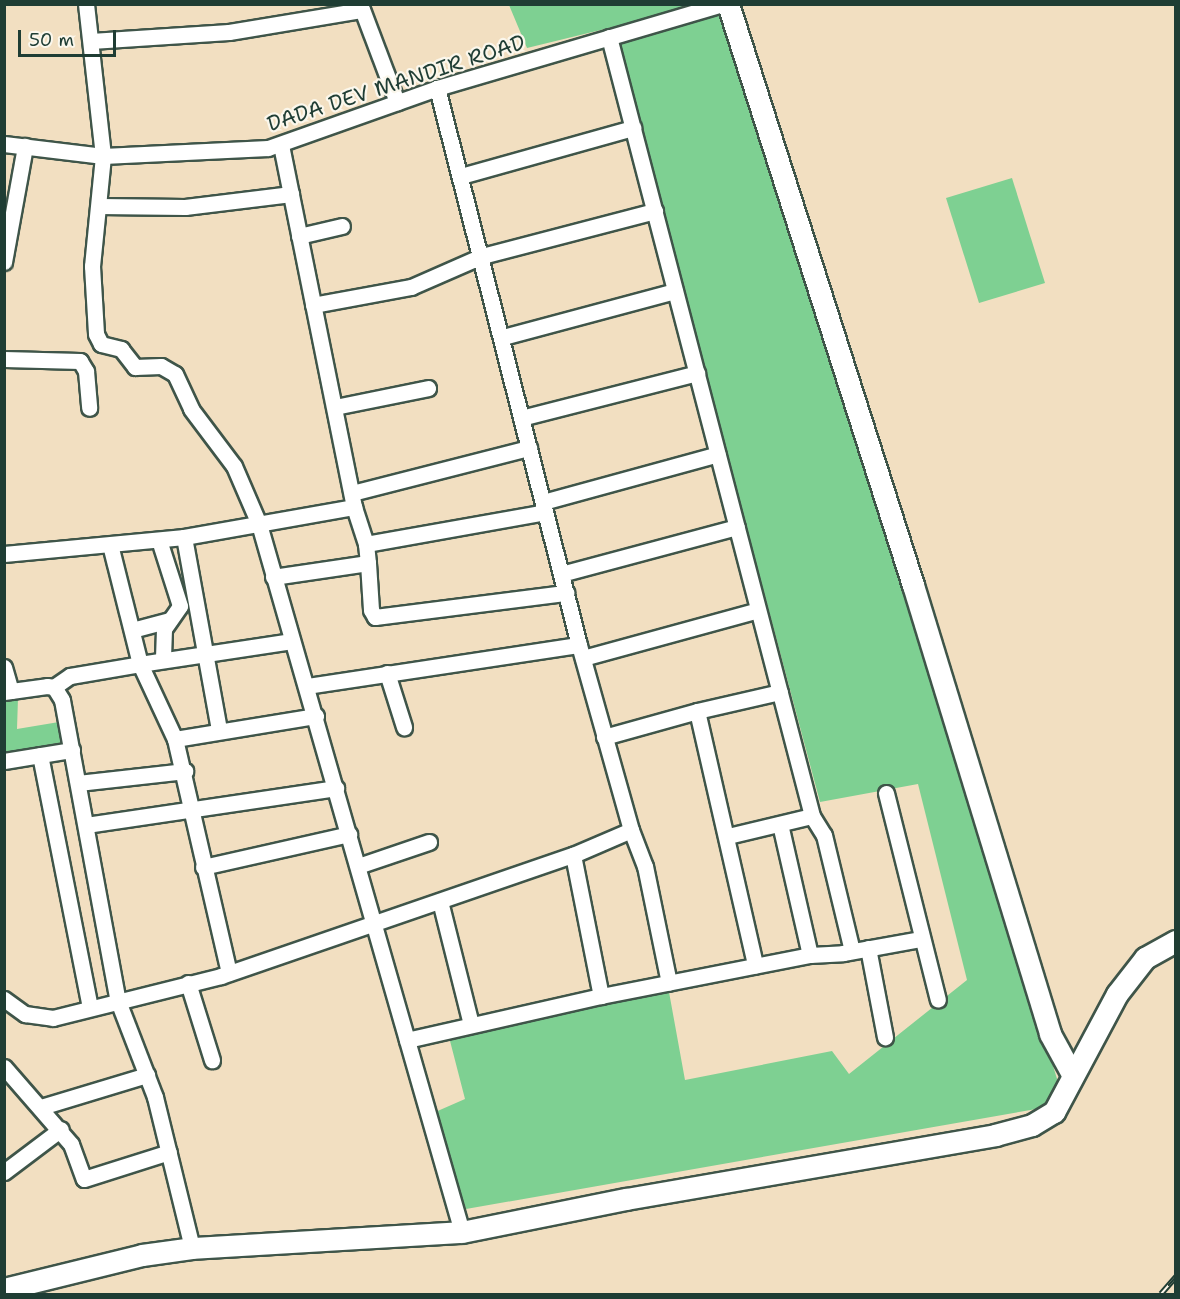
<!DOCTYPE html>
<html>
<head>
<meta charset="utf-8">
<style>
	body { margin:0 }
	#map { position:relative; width:1180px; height:1299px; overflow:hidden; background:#f2dfc1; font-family:"Shantell Sans",sans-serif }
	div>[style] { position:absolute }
	.green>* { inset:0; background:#7ed092 }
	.roads { filter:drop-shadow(2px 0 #3f5549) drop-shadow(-2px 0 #3f5549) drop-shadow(0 2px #3f5549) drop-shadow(0 -2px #3f5549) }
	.street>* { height:15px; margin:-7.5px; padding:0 7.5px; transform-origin:7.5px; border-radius:7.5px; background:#fff }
	.secondary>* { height:21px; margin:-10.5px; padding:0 10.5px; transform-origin:10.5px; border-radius:10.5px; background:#fff }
	.rail>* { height:6px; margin-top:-3px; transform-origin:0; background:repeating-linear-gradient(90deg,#fbf7ec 0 11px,#1f3d34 0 22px); box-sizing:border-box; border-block:2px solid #1f3d34 }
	span { translate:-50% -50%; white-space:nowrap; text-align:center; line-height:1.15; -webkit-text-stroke:4.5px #fbf7ec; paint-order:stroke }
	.street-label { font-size:21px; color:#1f3d34 }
	.frame { position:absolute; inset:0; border:6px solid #1f3d34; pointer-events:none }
	.scale { position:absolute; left:18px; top:30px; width:98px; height:27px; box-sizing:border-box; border:3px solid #1f3d34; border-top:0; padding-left:8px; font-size:18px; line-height:21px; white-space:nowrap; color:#1f3d34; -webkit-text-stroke:4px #fbf7ec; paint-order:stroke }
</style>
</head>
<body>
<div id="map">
	<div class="green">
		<i style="clip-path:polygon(509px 5px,724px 5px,1058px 1082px,1042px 1108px,466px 1209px,433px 1113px,465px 1099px,449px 1037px,669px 992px,685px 1080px,832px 1051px,849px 1074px,967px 980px,918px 784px,820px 802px,613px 27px,527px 48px)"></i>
		<i style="clip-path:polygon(1012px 178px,1045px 283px,979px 303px,946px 198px)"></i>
		<i style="clip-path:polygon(18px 698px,17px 729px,59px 722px,64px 742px,5px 753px,4px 699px)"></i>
	</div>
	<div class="roads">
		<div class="street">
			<i style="left:86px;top:4px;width:153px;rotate:83.6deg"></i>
			<i style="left:103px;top:156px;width:111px;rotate:95.7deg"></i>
			<i style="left:92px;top:266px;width:68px;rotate:86.6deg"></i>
			<i style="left:96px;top:334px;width:11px;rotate:63deg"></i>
			<i style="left:101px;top:344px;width:21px;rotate:14deg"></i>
			<i style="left:121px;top:349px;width:23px;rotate:52deg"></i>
			<i style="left:135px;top:367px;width:26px;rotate:-2deg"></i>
			<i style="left:161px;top:366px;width:16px;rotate:30deg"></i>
			<i style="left:175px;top:374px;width:38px;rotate:65deg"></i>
			<i style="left:191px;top:409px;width:71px;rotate:53deg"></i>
			<i style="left:234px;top:466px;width:63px;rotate:66.7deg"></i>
			<i style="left:259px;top:524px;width:737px;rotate:74deg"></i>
			<i style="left:360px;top:4px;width:105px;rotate:69.3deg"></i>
			<i style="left:609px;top:37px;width:805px;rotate:75.39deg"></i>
			<i style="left:812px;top:816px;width:22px;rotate:58deg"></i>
			<i style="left:824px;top:835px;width:119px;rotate:76.4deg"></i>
			<i style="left:91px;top:41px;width:138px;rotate:-3.7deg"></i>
			<i style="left:229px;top:32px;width:135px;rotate:-9.4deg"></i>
			<i style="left:4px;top:144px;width:100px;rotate:6.9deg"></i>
			<i style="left:103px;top:156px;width:165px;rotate:-2.8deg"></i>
			<i style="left:268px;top:148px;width:179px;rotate:-19.5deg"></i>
			<i style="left:437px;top:88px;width:297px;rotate:-16.4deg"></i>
			<i style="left:461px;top:176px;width:179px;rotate:-15.6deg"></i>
			<i style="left:99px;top:206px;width:86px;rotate:0.7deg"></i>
			<i style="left:185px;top:207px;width:107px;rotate:-7deg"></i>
			<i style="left:299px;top:236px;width:44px;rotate:-13.1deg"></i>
			<i style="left:4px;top:262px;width:118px;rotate:-79.7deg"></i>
			<i style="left:313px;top:305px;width:100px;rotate:-10.4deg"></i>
			<i style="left:411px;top:287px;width:77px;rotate:-23.6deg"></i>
			<i style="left:482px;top:256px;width:179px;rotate:-14.6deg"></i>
			<i style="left:503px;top:337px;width:178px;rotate:-15deg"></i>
			<i style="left:4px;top:359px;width:76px;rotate:1.5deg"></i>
			<i style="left:80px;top:361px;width:12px;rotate:59deg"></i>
			<i style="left:86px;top:371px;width:37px;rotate:85deg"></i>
			<i style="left:335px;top:407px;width:95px;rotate:-11.5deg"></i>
			<i style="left:521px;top:418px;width:182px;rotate:-14.3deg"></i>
			<i style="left:352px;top:493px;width:183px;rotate:-14.3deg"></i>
			<i style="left:543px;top:502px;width:181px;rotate:-15.3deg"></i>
			<i style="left:354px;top:507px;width:39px;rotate:72deg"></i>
			<i style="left:184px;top:537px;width:195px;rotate:79.7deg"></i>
			<i style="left:159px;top:540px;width:69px;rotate:72.3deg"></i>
			<i style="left:180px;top:606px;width:28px;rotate:125deg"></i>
			<i style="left:164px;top:629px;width:31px;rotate:92deg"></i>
			<i style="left:4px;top:554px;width:181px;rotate:-5.4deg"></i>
			<i style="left:184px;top:537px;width:173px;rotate:-10deg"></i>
			<i style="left:354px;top:507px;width:369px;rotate:-101.4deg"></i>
			<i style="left:368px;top:563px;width:47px;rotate:86.3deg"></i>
			<i style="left:371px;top:610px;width:8px;rotate:60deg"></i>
			<i style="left:375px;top:617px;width:193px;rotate:-7.2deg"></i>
			<i style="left:561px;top:574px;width:182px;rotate:-15deg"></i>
			<i style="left:273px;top:577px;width:96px;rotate:-8.4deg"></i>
			<i style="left:368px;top:563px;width:19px;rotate:-96deg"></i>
			<i style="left:366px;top:544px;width:182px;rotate:-10.1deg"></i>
			<i style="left:132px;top:630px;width:39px;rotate:-15deg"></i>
			<i style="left:292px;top:641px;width:154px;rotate:171.4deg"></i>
			<i style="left:140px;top:664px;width:83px;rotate:65deg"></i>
			<i style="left:175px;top:739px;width:143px;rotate:-9.3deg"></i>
			<i style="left:583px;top:658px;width:181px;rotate:-15.3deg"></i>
			<i style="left:4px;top:667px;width:25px;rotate:74deg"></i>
			<i style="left:387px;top:673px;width:57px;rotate:72.5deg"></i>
			<i style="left:307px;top:686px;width:275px;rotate:-8.6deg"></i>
			<i style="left:54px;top:687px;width:19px;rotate:-35deg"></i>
			<i style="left:70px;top:676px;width:71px;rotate:-9.7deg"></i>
			<i style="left:140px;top:664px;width:123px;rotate:-104.1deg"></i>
			<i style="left:4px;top:692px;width:43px;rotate:-7.9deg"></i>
			<i style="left:47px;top:686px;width:7px;rotate:8deg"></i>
			<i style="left:54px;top:687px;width:15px;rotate:58deg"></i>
			<i style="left:62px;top:700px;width:306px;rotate:79.5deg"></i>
			<i style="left:118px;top:1001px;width:103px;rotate:68.9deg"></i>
			<i style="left:155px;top:1097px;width:155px;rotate:76.2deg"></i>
			<i style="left:697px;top:711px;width:85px;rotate:-12.9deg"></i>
			<i style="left:604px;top:737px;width:97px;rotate:-15.6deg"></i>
			<i style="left:697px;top:711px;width:261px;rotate:77.1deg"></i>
			<i style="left:175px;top:739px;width:240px;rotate:77deg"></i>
			<i style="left:40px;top:755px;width:258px;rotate:78.8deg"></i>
			<i style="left:4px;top:761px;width:69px;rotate:-9.2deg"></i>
			<i style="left:78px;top:783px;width:108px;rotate:-6.4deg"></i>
			<i style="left:886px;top:793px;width:213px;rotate:75.9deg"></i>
			<i style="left:780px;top:824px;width:134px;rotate:77.1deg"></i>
			<i style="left:86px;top:825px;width:253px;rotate:-8.4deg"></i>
			<i style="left:631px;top:830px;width:39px;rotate:69deg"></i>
			<i style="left:645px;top:866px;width:119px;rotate:78.4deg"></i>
			<i style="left:728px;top:836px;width:86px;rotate:-13.4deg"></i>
			<i style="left:573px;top:855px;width:144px;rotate:78.8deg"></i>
			<i style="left:358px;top:866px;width:75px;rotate:-18.7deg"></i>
			<i style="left:203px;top:867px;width:150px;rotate:-12.7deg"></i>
			<i style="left:440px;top:901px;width:127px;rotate:75.9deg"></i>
			<i style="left:868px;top:948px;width:91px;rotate:79.2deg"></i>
			<i style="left:188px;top:983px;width:81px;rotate:72.7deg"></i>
			<i style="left:4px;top:999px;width:26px;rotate:36deg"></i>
			<i style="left:25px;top:1014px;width:28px;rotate:8deg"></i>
			<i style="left:53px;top:1018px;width:173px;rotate:-14deg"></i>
			<i style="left:221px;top:976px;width:372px;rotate:-19deg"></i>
			<i style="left:573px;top:855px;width:63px;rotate:-23.3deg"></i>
			<i style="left:631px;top:830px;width:192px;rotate:-105.7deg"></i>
			<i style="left:579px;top:645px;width:575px;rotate:-104.3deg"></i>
			<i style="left:407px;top:1040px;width:199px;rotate:-12.8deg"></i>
			<i style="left:601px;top:996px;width:213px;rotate:-11.1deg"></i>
			<i style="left:810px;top:955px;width:33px;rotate:-3deg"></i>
			<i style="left:843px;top:953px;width:78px;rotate:-10.3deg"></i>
			<i style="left:4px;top:1067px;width:102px;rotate:49deg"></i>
			<i style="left:71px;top:1144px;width:37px;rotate:70deg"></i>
			<i style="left:84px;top:1179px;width:89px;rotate:-17.6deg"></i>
			<i style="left:41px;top:1107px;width:111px;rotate:-16.8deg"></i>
			<i style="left:4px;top:1172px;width:71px;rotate:-37deg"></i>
		</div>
		<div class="secondary">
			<i style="left:728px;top:4px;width:610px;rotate:72.34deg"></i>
			<i style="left:913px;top:585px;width:469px;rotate:73deg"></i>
			<i style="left:1050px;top:1034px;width:46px;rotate:61.2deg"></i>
			<i style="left:4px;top:1289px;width:142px;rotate:-13.8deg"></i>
			<i style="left:142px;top:1255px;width:50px;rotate:-8deg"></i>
			<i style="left:192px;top:1248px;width:270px;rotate:-3.4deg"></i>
			<i style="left:462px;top:1232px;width:167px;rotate:-11.4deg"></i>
			<i style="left:626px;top:1199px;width:375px;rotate:-9.8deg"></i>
			<i style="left:995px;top:1135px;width:38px;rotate:-15deg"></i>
			<i style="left:1032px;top:1125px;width:26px;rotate:-31deg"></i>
			<i style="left:1054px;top:1112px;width:134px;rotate:-61.9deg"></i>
			<i style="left:1117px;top:994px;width:46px;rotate:-52.1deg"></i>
			<i style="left:1145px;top:958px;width:35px;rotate:-29deg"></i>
		</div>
	</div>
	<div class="rail">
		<i style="left:1161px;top:1294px;width:23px;rotate:-49deg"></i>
	</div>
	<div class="street-label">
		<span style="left:396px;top:83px;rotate:-18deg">DADA DEV MANDIR ROAD</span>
	</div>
	<div class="frame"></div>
	<div class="scale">50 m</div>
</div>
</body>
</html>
